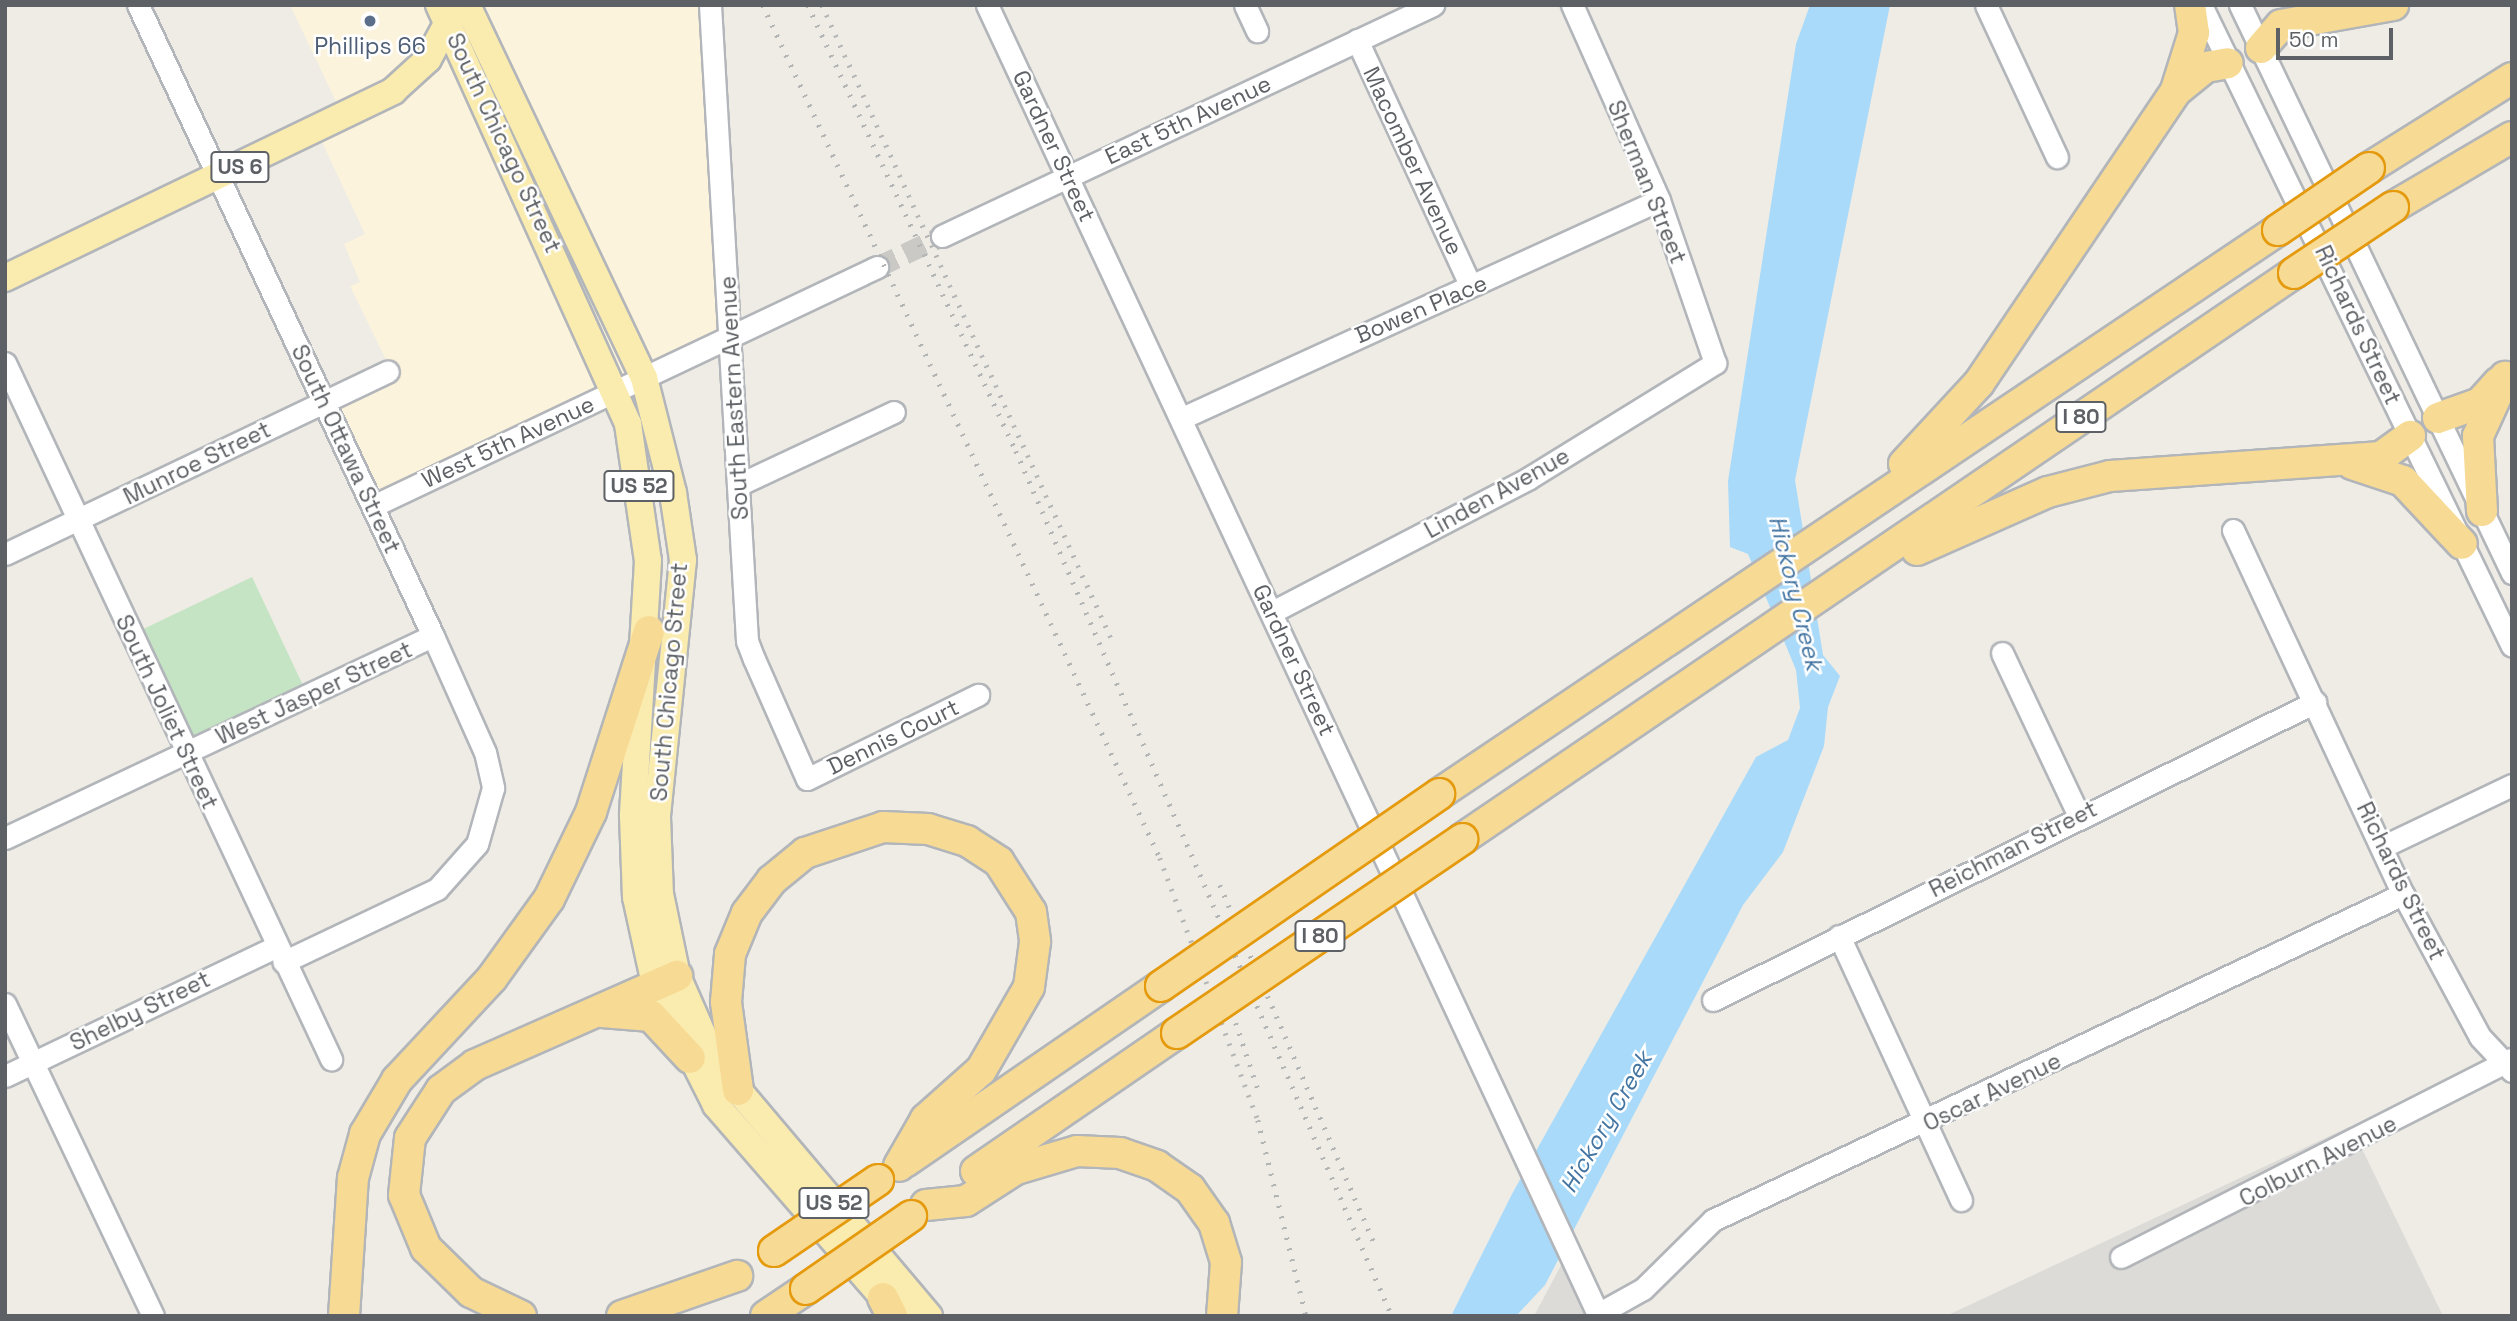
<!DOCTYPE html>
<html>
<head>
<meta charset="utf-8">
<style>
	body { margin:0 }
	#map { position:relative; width:2517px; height:1321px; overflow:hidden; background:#eeece5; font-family:"Space Grotesk",sans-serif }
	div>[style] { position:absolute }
	.commercial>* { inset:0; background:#fcf3dc }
	.industrial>* { inset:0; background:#dddbd7 }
	.green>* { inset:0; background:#c4e4c3 }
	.water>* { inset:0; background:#a9dafa }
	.minor-tunnel>* { height:21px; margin-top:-10.5px; transform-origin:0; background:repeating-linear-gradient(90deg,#cac9c5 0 21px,transparent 0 31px) }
	.roads { filter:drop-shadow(2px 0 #b2b5b9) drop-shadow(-2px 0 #b2b5b9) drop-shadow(0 2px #b2b5b9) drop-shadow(0 -2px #b2b5b9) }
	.minor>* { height:21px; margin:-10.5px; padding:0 10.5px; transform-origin:10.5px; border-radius:10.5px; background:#fff }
	.major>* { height:26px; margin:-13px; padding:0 13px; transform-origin:13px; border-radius:13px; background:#faebae }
	.highway>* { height:30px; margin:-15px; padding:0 15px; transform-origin:15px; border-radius:15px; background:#f7da93 }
	.rail>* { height:4.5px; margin-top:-2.25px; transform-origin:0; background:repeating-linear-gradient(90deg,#b3b4b4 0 2px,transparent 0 11px) }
	.bridges { filter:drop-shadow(2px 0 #e59a0e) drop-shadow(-2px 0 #e59a0e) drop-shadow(0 2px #e59a0e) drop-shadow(0 -2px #e59a0e) }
	.highway-bridge>* { height:30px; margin:-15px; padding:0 15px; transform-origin:15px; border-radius:15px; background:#f7da93 }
	.dots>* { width:19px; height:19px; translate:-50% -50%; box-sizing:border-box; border:4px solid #fff; border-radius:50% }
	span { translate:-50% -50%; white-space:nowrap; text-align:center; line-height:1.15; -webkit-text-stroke:5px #fff; paint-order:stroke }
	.shield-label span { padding:2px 5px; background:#fff; border:2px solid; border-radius:5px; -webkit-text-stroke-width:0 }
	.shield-label { font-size:21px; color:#5d6064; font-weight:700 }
	.service-label { font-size:23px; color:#4e5e75 }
	.street-label { font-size:23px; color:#5d6064 }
	.water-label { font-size:24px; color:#4475a2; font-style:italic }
	.frame { position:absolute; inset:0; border:7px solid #5d6064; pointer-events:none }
	.scale { position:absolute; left:2276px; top:28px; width:117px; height:32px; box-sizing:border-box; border:4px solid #5d6064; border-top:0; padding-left:9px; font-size:21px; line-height:24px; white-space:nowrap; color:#5d6064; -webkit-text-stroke:5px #fff; paint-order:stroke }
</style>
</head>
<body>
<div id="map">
	<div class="commercial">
		<i style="clip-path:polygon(290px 5px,704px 5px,727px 333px,376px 501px,328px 404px,392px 372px,350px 286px,360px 282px,344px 244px,365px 234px,315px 127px,342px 114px)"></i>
	</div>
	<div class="industrial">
		<i style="clip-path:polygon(2351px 1126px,2443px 1316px,1946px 1316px)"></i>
		<i style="clip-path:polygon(1565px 1258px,1593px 1316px,1534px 1316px)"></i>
	</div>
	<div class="green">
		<i style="clip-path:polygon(252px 577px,307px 694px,187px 751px,133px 634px)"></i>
	</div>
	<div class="water">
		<i style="clip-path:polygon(1810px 5px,1890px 5px,1795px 480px,1823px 655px,1840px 676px,1828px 707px,1824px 746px,1783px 852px,1743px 905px,1545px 1285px,1516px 1316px,1451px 1316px,1512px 1194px,1756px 757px,1788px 740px,1800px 708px,1796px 670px,1748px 554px,1730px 547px,1728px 481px,1796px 44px)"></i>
	</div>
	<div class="minor-tunnel">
		<i style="left:877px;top:267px;width:72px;rotate:-25.5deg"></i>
	</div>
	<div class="roads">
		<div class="minor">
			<i style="left:138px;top:5px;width:697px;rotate:64.94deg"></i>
			<i style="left:433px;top:636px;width:127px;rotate:65.9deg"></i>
			<i style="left:485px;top:752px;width:37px;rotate:77deg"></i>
			<i style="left:493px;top:788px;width:58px;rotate:105.9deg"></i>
			<i style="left:477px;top:844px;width:60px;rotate:131.6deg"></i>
			<i style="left:437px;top:889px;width:170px;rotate:154.6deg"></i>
			<i style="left:710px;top:5px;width:637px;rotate:86.67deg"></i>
			<i style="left:747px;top:641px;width:19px;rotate:69deg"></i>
			<i style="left:754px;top:659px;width:131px;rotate:66.2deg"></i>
			<i style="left:807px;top:779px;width:191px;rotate:-26.2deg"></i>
			<i style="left:987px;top:5px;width:1447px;rotate:64.98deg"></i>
			<i style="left:1245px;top:5px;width:29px;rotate:65deg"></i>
			<i style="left:1986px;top:5px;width:168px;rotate:65deg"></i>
			<i style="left:2201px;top:5px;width:712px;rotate:64.12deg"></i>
			<i style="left:2240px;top:5px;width:630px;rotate:64.41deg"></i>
			<i style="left:1357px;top:40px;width:267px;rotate:65.2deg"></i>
			<i style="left:942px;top:236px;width:543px;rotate:-25.2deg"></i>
			<i style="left:5px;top:363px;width:769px;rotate:64.9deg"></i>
			<i style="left:1182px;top:418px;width:524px;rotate:-24.56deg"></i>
			<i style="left:738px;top:485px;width:172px;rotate:-25.1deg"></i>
			<i style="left:373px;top:506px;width:558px;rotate:-25.37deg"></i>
			<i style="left:2233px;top:530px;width:402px;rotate:65deg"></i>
			<i style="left:2403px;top:894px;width:162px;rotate:61.7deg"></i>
			<i style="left:2480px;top:1037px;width:47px;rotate:46.7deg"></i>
			<i style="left:5px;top:554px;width:424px;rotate:-25.5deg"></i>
			<i style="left:1272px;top:612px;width:290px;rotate:-27.5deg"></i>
			<i style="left:1529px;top:478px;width:219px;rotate:-31.7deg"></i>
			<i style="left:1715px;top:363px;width:172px;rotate:-109deg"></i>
			<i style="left:1659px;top:200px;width:214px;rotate:-114deg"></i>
			<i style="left:2002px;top:653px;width:180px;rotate:64.7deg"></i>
			<i style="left:5px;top:838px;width:473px;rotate:-25.3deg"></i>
			<i style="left:2382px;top:847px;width:144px;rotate:-25.5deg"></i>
			<i style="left:1839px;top:936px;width:291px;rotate:65.2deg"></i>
			<i style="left:1713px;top:1000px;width:672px;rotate:-26.34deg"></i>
			<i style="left:5px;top:1004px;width:345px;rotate:64.6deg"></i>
			<i style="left:5px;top:1076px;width:300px;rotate:-25.5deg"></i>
			<i style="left:2121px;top:1257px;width:438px;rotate:-26.9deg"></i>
			<i style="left:1598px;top:1314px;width:51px;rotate:-29.1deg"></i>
			<i style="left:1643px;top:1289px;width:98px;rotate:-44.6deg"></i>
			<i style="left:1713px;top:1220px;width:763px;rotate:-25.29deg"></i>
		</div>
		<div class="major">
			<i style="left:439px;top:5px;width:460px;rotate:65.7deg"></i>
			<i style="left:628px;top:424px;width:138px;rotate:81.7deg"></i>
			<i style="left:648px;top:561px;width:255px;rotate:93.4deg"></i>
			<i style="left:633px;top:816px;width:81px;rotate:87.9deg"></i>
			<i style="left:636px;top:897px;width:89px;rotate:77.7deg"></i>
			<i style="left:655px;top:984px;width:136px;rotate:63.2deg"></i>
			<i style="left:716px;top:1105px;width:277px;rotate:49deg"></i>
			<i style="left:467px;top:5px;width:413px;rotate:64.6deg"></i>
			<i style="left:644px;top:378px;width:119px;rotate:75.8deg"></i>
			<i style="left:673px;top:493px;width:68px;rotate:81.5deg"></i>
			<i style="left:683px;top:560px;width:258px;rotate:95.8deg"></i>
			<i style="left:657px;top:817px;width:77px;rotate:87.8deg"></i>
			<i style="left:660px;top:894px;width:84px;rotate:78.3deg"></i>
			<i style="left:677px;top:976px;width:72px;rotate:66.3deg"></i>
			<i style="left:706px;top:1042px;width:58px;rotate:56.3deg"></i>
			<i style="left:738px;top:1090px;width:296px;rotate:49.8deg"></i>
			<i style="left:5px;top:278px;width:431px;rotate:-25.7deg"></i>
			<i style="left:393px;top:91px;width:47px;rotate:-42.4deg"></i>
			<i style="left:428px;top:59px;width:52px;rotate:-61.5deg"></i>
		</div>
		<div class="highway">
			<i style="left:2261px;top:48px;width:30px;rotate:-49deg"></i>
			<i style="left:2281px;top:25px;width:114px;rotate:-10.1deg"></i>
			<i style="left:2176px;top:90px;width:60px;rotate:-72.5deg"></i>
			<i style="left:2194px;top:33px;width:28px;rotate:-98deg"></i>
			<i style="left:2369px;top:168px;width:169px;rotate:-32.2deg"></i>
			<i style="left:2393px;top:207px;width:138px;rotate:-30.5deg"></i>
			<i style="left:2438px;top:418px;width:45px;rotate:-19.7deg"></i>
			<i style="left:2480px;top:403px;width:28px;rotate:-48deg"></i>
			<i style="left:1904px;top:464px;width:110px;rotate:-47.2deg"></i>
			<i style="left:1979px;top:383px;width:352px;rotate:-56deg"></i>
			<i style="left:2176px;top:91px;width:38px;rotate:-39deg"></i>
			<i style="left:2206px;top:67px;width:22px;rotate:-10deg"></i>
			<i style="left:2352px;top:464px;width:54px;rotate:18.4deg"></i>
			<i style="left:2403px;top:481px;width:86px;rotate:46.9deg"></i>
			<i style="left:2482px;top:511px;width:75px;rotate:-93.1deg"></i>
			<i style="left:2478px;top:436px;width:65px;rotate:-65.4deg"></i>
			<i style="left:1917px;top:550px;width:143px;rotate:-23.9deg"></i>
			<i style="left:2048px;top:492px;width:64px;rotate:-14.5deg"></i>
			<i style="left:2110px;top:476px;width:272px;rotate:-4deg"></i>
			<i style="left:2381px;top:457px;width:36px;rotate:-36deg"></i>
			<i style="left:1439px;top:794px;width:1011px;rotate:-33.91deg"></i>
			<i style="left:1462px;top:839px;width:1006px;rotate:-34.23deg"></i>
			<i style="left:602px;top:1012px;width:49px;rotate:4.7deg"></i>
			<i style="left:651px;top:1016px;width:57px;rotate:47.1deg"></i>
			<i style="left:738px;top:1090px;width:89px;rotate:-97.8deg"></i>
			<i style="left:726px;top:1002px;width:48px;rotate:-85.2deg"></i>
			<i style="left:730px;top:954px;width:44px;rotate:-67.5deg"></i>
			<i style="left:747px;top:913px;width:41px;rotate:-52.9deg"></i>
			<i style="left:772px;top:880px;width:43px;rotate:-39.3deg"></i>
			<i style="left:805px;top:853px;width:82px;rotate:-18.4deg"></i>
			<i style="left:883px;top:827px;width:45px;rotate:2.5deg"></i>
			<i style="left:928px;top:829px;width:41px;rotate:17.1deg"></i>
			<i style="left:967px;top:841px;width:38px;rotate:33deg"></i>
			<i style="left:999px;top:862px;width:59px;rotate:57.4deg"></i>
			<i style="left:1031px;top:912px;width:30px;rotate:82deg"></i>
			<i style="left:1035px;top:942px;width:45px;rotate:97.6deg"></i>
			<i style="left:1029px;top:987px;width:96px;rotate:120deg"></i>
			<i style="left:981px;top:1070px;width:74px;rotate:138.3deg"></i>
			<i style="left:926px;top:1119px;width:54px;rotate:119.9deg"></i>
			<i style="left:905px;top:1162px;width:311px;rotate:-34.5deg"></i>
			<i style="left:976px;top:1171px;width:244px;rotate:-34.5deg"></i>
			<i style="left:926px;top:1205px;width:40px;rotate:-5.7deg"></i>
			<i style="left:966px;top:1201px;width:59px;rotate:-32.6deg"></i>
			<i style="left:1016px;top:1169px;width:64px;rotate:-16.4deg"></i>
			<i style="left:1077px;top:1151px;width:43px;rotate:2.7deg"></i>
			<i style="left:1120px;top:1153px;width:39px;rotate:19deg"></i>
			<i style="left:1157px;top:1166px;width:40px;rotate:34.9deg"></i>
			<i style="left:1190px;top:1189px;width:42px;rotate:54.8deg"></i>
			<i style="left:1214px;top:1223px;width:41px;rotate:72.9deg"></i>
			<i style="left:1226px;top:1262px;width:54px;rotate:94.2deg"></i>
			<i style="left:883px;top:1298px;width:20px;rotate:63deg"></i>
			<i style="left:344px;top:1316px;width:138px;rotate:-86.3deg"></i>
			<i style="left:353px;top:1178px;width:46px;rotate:-74.7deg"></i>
			<i style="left:365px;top:1134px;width:63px;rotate:-59.3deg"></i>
			<i style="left:397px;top:1080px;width:139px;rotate:-47deg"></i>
			<i style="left:492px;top:978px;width:97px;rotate:-54.2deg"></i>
			<i style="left:549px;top:899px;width:97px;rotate:-64.2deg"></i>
			<i style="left:591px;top:812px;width:190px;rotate:-72.2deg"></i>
			<i style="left:521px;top:1316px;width:55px;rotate:-154.4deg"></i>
			<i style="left:471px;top:1292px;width:63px;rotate:-135.6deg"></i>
			<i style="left:426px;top:1248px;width:57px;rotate:-112.5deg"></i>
			<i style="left:404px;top:1195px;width:57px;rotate:-84deg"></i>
			<i style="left:410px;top:1138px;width:57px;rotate:-57.1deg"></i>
			<i style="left:441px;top:1090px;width:42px;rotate:-36.3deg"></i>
			<i style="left:475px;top:1065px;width:221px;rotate:-23.8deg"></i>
			<i style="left:622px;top:1316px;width:122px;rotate:-19.2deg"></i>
			<i style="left:766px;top:1316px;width:48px;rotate:-34deg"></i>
		</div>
	</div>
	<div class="rail">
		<i style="left:763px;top:5px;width:941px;rotate:65.04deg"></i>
		<i style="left:1160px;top:858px;width:280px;rotate:69.5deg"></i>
		<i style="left:1258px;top:1120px;width:202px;rotate:76.2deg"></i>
		<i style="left:808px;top:5px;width:492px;rotate:65deg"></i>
		<i style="left:1016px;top:451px;width:943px;rotate:66.51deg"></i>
		<i style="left:822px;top:5px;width:700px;rotate:65.45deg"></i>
		<i style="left:1220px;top:885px;width:389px;rotate:66.7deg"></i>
		<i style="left:1229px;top:1002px;width:98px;rotate:71.6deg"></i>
	</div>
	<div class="bridges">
		<div class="highway-bridge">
			<i style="left:2278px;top:230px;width:110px;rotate:-34.3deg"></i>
			<i style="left:2294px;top:273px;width:119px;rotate:-33.7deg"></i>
			<i style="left:1161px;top:986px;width:338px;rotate:-34.6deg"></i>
			<i style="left:1177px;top:1033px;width:345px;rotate:-34.2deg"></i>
			<i style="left:774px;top:1251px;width:126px;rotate:-34.3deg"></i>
			<i style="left:806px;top:1289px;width:128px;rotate:-34.8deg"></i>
		</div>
	</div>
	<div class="dots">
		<i style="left:370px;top:21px;background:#5c6f8a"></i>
	</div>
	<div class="shield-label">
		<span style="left:240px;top:167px">US 6</span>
		<span style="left:2081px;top:417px">I 80</span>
		<span style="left:639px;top:486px">US 52</span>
		<span style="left:1320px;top:936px">I 80</span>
		<span style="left:834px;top:1203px">US 52</span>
	</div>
	<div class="service-label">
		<span style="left:370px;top:46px">Phillips 66</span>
	</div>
	<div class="street-label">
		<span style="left:1188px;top:120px;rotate:-25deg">East 5th Avenue</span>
		<span style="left:504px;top:143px;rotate:65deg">South Chicago Street</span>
		<span style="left:1054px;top:146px;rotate:65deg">Gardner Street</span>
		<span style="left:1413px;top:161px;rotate:65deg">Macomber Avenue</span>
		<span style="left:1647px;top:182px;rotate:68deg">Sherman Street</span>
		<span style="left:1421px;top:309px;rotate:-23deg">Bowen Place</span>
		<span style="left:2358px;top:325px;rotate:65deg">Richards Street</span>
		<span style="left:734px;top:398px;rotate:-93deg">South Eastern Avenue</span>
		<span style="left:508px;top:442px;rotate:-25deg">West 5th Avenue</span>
		<span style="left:346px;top:449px;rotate:65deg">South Ottawa Street</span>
		<span style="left:197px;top:463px;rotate:-26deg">Munroe Street</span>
		<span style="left:1497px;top:493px;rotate:-29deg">Linden Avenue</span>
		<span style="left:1294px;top:660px;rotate:65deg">Gardner Street</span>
		<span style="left:669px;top:682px;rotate:-85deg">South Chicago Street</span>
		<span style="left:314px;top:693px;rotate:-25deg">West Jasper Street</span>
		<span style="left:167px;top:712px;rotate:65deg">South Joliet Street</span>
		<span style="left:893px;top:737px;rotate:-26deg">Dennis Court</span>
		<span style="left:2013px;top:849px;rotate:-27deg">Reichman Street</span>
		<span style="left:2401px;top:881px;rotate:64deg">Richards Street</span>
		<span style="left:140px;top:1011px;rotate:-26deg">Shelby Street</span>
		<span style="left:1992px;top:1092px;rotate:-26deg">Oscar Avenue</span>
		<span style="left:2318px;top:1161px;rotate:-27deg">Colburn Avenue</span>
	</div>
	<div class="water-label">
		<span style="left:1796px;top:593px;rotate:76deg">Hickory Creek</span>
		<span style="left:1606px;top:1122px;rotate:-60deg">Hickory Creek</span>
	</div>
	<div class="frame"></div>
	<div class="scale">50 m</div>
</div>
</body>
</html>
